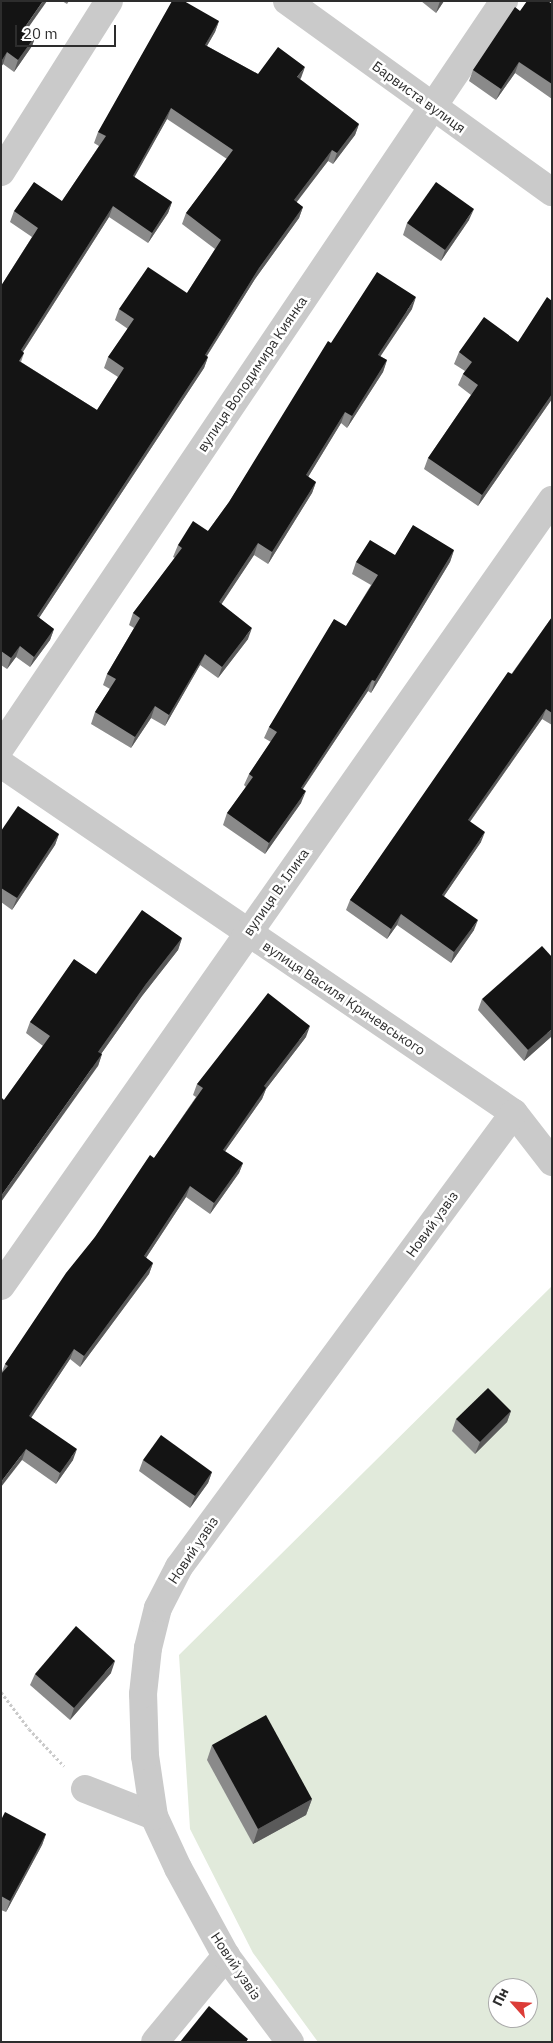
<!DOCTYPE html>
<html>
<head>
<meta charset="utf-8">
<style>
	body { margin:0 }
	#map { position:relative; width:553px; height:2043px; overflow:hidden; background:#fff; font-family:"IBM Plex Sans",sans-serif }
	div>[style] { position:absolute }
	.green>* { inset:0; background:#e1eadb }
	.path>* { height:3px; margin-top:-1.5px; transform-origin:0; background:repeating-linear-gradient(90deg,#cacaca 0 2.5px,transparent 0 5px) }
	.minor>* { height:28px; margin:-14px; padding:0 14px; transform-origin:14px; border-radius:14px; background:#cacaca }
	.wall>* { inset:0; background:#8a8a8a }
	.shaded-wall>* { inset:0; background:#5a5a5a }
	.building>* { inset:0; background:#141414 }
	span { translate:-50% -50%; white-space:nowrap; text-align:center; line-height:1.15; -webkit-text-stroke:5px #fff; paint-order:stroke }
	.street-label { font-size:14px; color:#2d2d2d }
	.frame { position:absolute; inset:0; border:2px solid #2d2d2d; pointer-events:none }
	.north { position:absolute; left:488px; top:1978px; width:50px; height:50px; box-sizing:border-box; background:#fff; border:1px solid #ababab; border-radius:50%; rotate:296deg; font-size:14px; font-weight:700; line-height:20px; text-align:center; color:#2d2d2d }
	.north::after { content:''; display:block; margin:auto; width:18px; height:22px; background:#dc3c37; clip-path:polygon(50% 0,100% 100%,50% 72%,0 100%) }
	.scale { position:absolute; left:15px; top:25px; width:101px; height:22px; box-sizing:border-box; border:2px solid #2d2d2d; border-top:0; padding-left:6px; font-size:15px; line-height:18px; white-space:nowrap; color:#2d2d2d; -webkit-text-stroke:4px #fff; paint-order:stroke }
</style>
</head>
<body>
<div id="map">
	<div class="green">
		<i style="clip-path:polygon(evenodd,552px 1286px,552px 2042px,318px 2042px,253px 1953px,190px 1829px,179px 1655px,552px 1286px,498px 1988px,528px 1988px,528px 2018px,498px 2018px,498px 1988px)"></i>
	</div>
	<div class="path">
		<i style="left:1px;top:1692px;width:46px;rotate:52.9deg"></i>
		<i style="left:29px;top:1729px;width:51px;rotate:46.6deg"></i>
	</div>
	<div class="minor">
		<i style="left:287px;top:1px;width:327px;rotate:35.8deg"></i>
		<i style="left:1px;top:172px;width:202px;rotate:-57.7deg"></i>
		<i style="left:1px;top:747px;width:900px;rotate:-56.01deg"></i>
		<i style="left:1px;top:764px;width:620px;rotate:34.23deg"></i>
		<i style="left:514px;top:1113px;width:62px;rotate:52.2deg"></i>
		<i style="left:1px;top:1286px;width:960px;rotate:-54.97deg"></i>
		<i style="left:85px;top:1789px;width:74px;rotate:21.4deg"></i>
		<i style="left:155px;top:2042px;width:112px;rotate:-50.5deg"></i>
		<i style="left:290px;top:2042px;width:107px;rotate:-126.7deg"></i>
		<i style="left:226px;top:1956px;width:100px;rotate:-118.6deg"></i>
		<i style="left:178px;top:1868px;width:57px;rotate:-114.8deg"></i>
		<i style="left:154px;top:1816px;width:61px;rotate:-98.5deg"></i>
		<i style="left:145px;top:1756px;width:62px;rotate:-91.8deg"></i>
		<i style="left:143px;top:1694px;width:46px;rotate:-83.8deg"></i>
		<i style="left:148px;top:1648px;width:41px;rotate:-76deg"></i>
		<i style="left:158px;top:1608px;width:46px;rotate:-62.9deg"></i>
		<i style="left:179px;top:1567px;width:564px;rotate:-53.58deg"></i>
	</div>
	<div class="wall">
		<i style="clip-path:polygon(1px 1px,28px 29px,36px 35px,32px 46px,14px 72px,3px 64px,1px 67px)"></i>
		<i style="clip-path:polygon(62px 1px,69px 1px,67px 4px)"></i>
		<i style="clip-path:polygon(421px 1px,444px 1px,436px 13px)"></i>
		<i style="clip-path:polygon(552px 4px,552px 99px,515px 73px,496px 100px,469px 81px,473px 70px,520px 11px)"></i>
		<i style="clip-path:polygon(evenodd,219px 21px,215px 32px,207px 46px,258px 74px,300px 79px,359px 124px,355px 135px,333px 164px,328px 161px,296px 202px,303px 207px,299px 218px,255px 279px,207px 356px,208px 357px,204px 368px,39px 618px,54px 629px,50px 640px,30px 667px,16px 657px,7px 669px,1px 665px,1px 286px,32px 237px,10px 222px,14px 211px,62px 201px,99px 146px,94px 143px,98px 132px,219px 21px,167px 119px,227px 159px,186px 213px,182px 224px,215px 249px,187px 293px,119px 309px,115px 320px,128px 329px,108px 357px,104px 368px,118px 377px,97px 410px,21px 362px,24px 353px,23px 352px,109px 217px,148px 243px,168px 213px,172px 202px,134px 177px,167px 119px)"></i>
		<i style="clip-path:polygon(469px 220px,441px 261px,403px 235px,407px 223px)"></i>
		<i style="clip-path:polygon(552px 301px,552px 399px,478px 506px,424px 469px,428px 458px,471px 395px,458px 385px,463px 374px,465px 371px,454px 364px,459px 352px,518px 342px)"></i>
		<i style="clip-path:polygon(412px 309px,380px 356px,387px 360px,383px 372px,347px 428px,341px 423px,308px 477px,316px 482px,312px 493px,268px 564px,254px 555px,221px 604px,248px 639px,218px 678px,200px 665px,165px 726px,151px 718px,131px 748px,91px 724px,95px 712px,110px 689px,103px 685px,107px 674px,134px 628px,129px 625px,133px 613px,175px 558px,173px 557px,178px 545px,208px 531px,229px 502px,331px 343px)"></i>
		<i style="clip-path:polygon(454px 550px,450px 562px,371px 693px,368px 691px,303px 789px,301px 803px,265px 854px,223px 825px,227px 813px,246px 787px,244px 785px,249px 774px,271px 742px,264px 738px,269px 727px,346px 626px,371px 585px,352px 574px,356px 562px,395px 555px)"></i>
		<i style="clip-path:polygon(552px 617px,552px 725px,542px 719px,470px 822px,481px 842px,444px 896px,474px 930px,451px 963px,397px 925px,387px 939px,346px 910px,350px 900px)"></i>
		<i style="clip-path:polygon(1px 831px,59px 834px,55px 845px,12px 910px,1px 902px)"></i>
		<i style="clip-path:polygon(182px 938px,178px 950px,142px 996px,101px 1054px,102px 1054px,98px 1066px,4px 1100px,43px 1046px,26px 1033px,30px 1022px,96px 974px)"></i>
		<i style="clip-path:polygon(482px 999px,552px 1036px,524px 1061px,478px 1010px)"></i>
		<i style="clip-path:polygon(306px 1037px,266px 1089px,262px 1099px,225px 1151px,243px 1163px,239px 1173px,210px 1214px,186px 1197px,146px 1258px,153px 1263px,149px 1274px,80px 1367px,70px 1359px,31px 1418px,73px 1460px,56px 1484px,22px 1460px,1px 1374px,5px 1364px,95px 1237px,154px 1158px,196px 1097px,193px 1095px,197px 1084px)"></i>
		<i style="clip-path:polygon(511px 1411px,507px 1422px,475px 1454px,452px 1431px,456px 1419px)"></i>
		<i style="clip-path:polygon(143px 1460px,212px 1472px,208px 1483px,190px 1508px,139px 1471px)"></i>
		<i style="clip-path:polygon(111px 1673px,70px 1720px,30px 1685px,35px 1674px)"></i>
		<i style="clip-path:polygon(212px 1745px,312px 1799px,306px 1815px,253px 1844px,207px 1760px)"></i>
		<i style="clip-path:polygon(1px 1820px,46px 1834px,42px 1845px,6px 1912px,1px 1910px)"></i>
	</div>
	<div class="shaded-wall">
		<i style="clip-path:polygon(43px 1px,47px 1px,21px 38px,25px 27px)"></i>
		<i style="clip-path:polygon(440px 1px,444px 1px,436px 13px)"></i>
		<i style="clip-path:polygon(219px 21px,215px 32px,201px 56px,205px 45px)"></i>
		<i style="clip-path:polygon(36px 35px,32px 46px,14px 72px,18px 60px)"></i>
		<i style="clip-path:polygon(7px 52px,3px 64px,1px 67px,1px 63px,2px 60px)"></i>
		<i style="clip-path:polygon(519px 62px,515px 73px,496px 100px,501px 89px)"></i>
		<i style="clip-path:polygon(305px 67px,301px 78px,294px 88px,297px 77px)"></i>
		<i style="clip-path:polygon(171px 108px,167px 119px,129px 187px,133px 176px)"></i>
		<i style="clip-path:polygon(359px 124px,355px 135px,333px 164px,337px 153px)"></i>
		<i style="clip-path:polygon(332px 150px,328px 161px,290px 211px,294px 200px)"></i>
		<i style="clip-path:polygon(172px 202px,168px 213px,148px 243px,152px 233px)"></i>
		<i style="clip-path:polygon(113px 206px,109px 217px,17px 361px,21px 350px)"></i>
		<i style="clip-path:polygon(303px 207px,299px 218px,255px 279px,201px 365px,205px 355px,259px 268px)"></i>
		<i style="clip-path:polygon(474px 209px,469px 220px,441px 261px,445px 250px)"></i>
		<i style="clip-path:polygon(416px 297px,412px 309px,374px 366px,378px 355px)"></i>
		<i style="clip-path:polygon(208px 357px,204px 368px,33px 627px,37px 616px)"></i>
		<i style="clip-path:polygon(387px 360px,383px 372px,347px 428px,352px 416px)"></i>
		<i style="clip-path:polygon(552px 394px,552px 399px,478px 506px,482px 495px)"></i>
		<i style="clip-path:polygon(345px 412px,341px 423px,302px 487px,306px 475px)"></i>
		<i style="clip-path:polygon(316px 482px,312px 493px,268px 564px,272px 552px)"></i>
		<i style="clip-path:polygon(258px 543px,254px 555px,215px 614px,219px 602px)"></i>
		<i style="clip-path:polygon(454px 550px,450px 562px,371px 693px,375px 681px)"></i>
		<i style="clip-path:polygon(252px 628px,248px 639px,218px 678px,222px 667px)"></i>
		<i style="clip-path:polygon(54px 629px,50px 640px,30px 667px,34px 657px)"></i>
		<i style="clip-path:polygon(20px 646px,16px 657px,7px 669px,11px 658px)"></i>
		<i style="clip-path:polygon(205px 654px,200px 665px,165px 726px,169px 715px)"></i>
		<i style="clip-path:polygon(372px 680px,368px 691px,296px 799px,301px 788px)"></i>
		<i style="clip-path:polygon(155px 706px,151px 718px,131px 748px,135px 737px)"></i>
		<i style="clip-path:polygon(546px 709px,542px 719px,464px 830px,468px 820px)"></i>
		<i style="clip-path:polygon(306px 791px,301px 803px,265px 854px,269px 843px)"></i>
		<i style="clip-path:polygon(485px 832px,481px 842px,438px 905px,442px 895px)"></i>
		<i style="clip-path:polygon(59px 834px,55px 845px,12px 910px,17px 898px)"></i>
		<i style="clip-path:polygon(401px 914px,397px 925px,387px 939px,391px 929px)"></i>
		<i style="clip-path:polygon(478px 920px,474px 930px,451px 963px,454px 952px)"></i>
		<i style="clip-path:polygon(182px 938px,178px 950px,142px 996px,94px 1064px,98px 1052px,146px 984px)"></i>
		<i style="clip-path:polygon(310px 1026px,306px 1037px,266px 1089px,262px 1099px,219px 1160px,223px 1150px,264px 1086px)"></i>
		<i style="clip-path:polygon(552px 1029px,552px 1036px,524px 1061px,528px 1050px)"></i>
		<i style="clip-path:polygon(102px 1054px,98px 1066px,1px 1202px,1px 1196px)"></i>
		<i style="clip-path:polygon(243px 1163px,239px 1173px,210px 1214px,214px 1203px)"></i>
		<i style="clip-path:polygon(190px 1186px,186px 1197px,140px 1267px,144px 1256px)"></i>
		<i style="clip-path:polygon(153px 1263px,149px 1274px,80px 1367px,84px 1356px)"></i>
		<i style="clip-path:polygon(74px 1349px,70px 1359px,25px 1427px,29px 1416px)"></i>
		<i style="clip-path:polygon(511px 1411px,507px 1422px,475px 1454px,480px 1442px)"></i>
		<i style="clip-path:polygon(26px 1449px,22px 1460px,1px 1487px,1px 1482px)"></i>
		<i style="clip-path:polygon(77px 1449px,73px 1460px,56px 1484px,60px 1473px)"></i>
		<i style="clip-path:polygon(212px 1472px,208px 1483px,190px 1508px,195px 1496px)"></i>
		<i style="clip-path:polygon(115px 1661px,111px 1673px,70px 1720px,74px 1708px)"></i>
		<i style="clip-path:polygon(312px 1799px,306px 1815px,253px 1844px,258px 1829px)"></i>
		<i style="clip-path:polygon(46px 1834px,42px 1845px,6px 1912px,10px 1901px)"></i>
	</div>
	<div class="building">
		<i style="clip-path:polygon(1px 1px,43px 1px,25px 27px,36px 35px,18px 60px,7px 52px,2px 60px,1px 59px)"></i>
		<i style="clip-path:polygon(evenodd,172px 1px,184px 1px,219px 21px,205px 45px,258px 74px,278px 47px,305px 67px,297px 77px,359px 124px,337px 153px,332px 150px,294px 200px,303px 207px,259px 268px,205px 355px,208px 357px,37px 616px,54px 629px,34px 657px,20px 646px,11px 658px,1px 651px,1px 286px,38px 228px,14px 211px,34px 182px,62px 201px,106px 136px,98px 132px,172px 1px,171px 108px,233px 150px,186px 213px,221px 240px,187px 293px,148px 267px,119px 309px,134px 319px,108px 357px,124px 368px,97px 410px,19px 361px,24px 353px,21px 350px,113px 206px,152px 233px,172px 202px,133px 176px,171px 108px)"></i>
		<i style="clip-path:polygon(527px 1px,548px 1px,552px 4px,552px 84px,519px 62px,501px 89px,473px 70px,515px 7px,520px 11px)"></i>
		<i style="clip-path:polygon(436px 182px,474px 209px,445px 250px,407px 223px)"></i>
		<i style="clip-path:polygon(377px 272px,416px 297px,378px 355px,387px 360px,352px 416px,345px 412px,306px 475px,316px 482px,272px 552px,258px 543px,219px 602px,252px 628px,222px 667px,205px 654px,169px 715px,155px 706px,135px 737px,95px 712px,116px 679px,107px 674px,140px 618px,133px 613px,182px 548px,178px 545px,193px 521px,208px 531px,229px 502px,328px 341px,331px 343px)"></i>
		<i style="clip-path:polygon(547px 297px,552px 301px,552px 394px,482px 495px,428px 458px,478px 385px,463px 374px,472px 362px,459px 352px,484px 317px,518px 342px)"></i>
		<i style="clip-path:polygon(413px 525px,454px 550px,375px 681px,372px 680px,301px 788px,306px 791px,269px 843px,227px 813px,253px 777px,249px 774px,277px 732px,269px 727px,334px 619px,346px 626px,378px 575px,356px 562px,370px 540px,395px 555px)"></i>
		<i style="clip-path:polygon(552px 617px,552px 713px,546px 709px,468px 820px,485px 832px,442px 895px,478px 920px,454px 952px,401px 914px,391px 929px,350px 900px,508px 672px,512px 674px)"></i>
		<i style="clip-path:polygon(18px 806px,59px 834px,17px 898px,1px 888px,1px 831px)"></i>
		<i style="clip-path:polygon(142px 910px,182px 938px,146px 984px,98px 1052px,102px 1054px,1px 1196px,1px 1097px,4px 1100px,50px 1036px,30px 1022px,74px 959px,96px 974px)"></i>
		<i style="clip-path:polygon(542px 946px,552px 957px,552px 1029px,528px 1050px,482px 999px)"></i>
		<i style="clip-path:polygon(268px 993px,310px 1026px,264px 1086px,266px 1088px,223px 1150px,243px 1163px,214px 1203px,190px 1186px,144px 1256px,153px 1263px,84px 1356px,74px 1349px,29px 1416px,77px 1449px,60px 1473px,26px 1449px,1px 1482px,1px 1374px,8px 1366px,5px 1364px,66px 1273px,95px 1237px,150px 1155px,154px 1158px,203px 1088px,197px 1084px)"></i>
		<i style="clip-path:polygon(488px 1388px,511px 1411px,480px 1442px,456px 1419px)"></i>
		<i style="clip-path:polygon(161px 1435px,212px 1472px,195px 1496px,143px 1460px)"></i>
		<i style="clip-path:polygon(76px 1626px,115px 1661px,74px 1708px,35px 1674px)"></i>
		<i style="clip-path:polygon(266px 1715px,312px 1799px,258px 1829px,212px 1745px)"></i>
		<i style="clip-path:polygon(5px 1812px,46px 1834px,10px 1901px,1px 1896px,1px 1820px)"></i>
		<i style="clip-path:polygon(209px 2006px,248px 2039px,246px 2042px,180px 2042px)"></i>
	</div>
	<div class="street-label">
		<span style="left:419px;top:97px;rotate:36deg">Барвиста вулиця</span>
		<span style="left:252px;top:374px;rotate:-56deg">вулиця Володимира Киянка</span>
		<span style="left:276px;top:892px;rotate:-55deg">вулиця В. Ілика</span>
		<span style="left:344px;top:998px;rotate:34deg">вулиця Василя Кричевського</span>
		<span style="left:432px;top:1224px;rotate:-54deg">Новий узвіз</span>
		<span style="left:193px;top:1550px;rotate:-56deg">Новий узвіз</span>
		<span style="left:236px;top:1966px;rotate:56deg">Новий узвіз</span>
	</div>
	<div class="frame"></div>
	<div class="north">Пн</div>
	<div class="scale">20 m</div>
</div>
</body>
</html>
